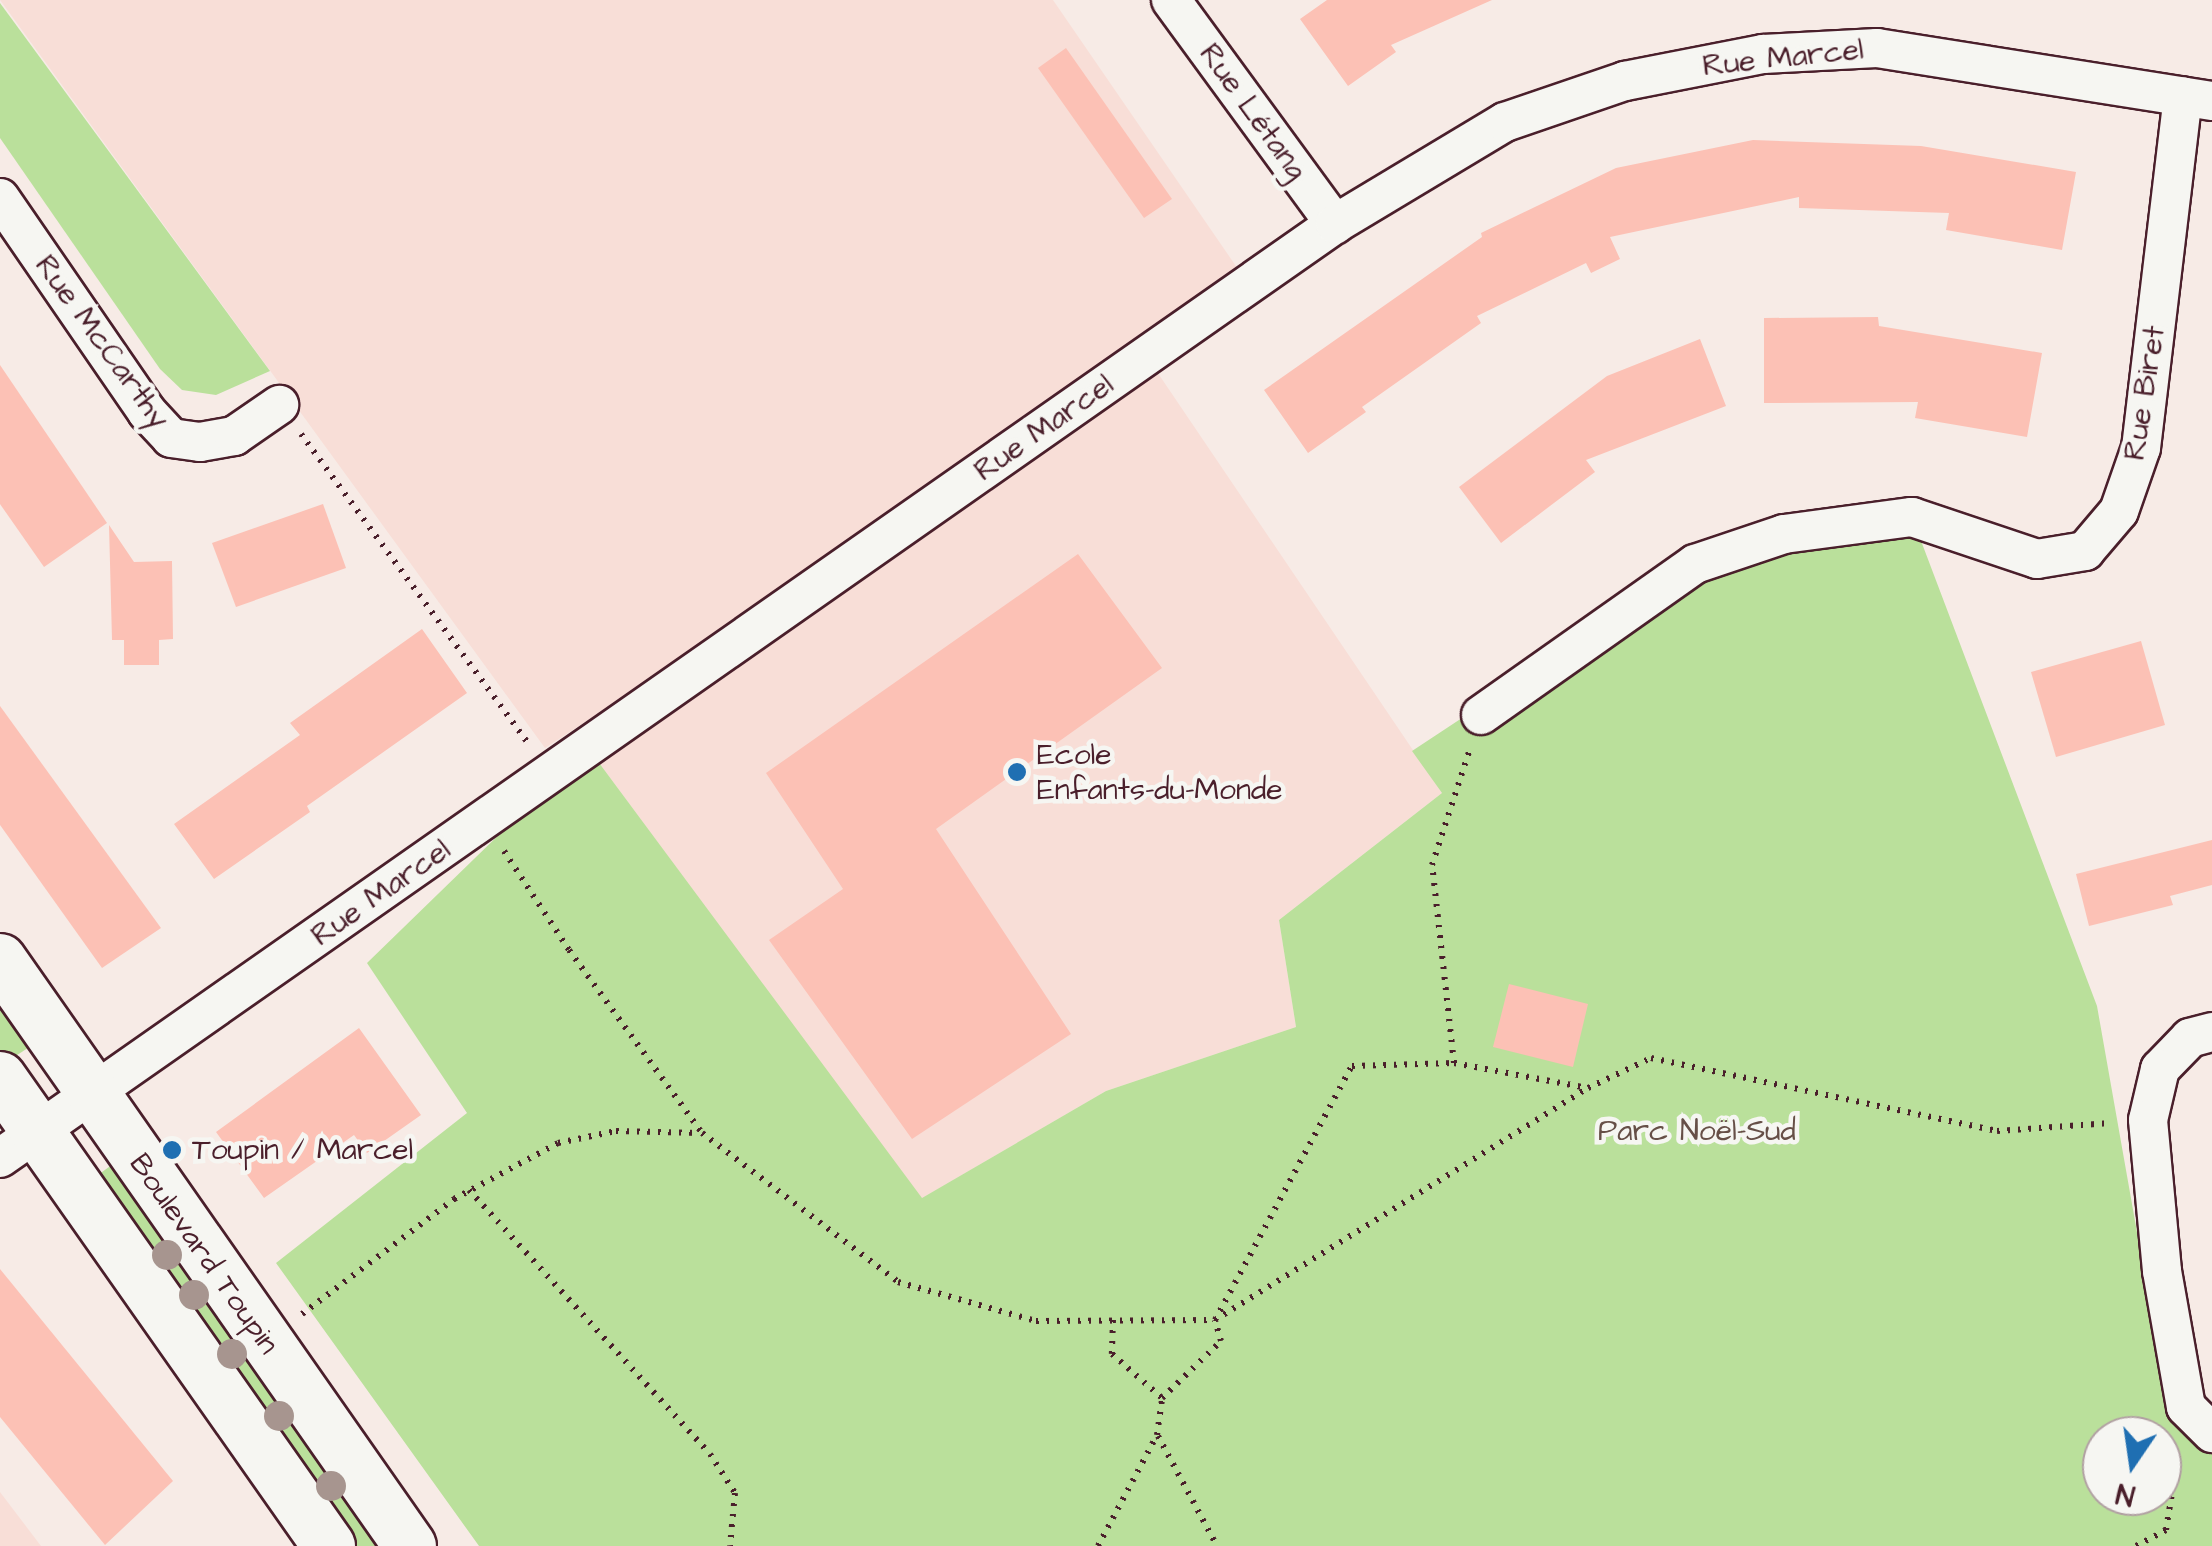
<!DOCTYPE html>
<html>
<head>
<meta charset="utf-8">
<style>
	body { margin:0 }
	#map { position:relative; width:2212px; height:1546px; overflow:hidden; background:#f7ebe6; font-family:"Architects Daughter",sans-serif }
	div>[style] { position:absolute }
	.built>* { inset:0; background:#f8ded7 }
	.green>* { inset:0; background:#bae09b }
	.building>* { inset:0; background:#fcc1b5 }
	.path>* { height:6px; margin-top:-3px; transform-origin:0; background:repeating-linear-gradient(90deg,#4a1f2b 0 2.5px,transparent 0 10.5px) }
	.roads { filter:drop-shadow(2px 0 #4a1f2b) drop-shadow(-2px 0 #4a1f2b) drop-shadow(0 2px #4a1f2b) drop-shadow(0 -2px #4a1f2b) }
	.street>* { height:38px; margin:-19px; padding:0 19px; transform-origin:19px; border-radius:19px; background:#f6f6f2 }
	.secondary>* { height:52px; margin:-26px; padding:0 26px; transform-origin:26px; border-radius:26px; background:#f6f6f2 }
	.trees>* { width:30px; height:30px; margin:-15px; border-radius:50%; background:#a7958f }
	.dots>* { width:28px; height:28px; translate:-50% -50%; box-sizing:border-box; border:5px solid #f6f6f2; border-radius:50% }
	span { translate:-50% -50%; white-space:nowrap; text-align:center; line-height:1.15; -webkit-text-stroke:9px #f6f6f2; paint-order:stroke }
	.street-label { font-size:30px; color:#4a1f2b }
	.poi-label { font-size:30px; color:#4a1f2b }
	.left { translate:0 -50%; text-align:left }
	.park-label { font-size:30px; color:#664f47 }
	.north { position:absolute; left:2082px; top:1416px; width:100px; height:100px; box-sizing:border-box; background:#f6f6f2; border:2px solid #b1a0a2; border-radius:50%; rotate:193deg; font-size:28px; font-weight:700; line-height:40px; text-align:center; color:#4a1f2b }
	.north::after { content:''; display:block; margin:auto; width:35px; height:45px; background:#1f6fb2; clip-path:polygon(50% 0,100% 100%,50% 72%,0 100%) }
</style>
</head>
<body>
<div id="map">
	<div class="built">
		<i style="clip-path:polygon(0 0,1053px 0,1251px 288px,1147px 357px,1442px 793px,1279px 920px,1296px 1027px,1106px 1091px,921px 1199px,588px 748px,1103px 385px,545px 748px)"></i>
		<i style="clip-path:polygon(0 1492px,41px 1546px,0 1546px)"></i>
	</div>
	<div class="green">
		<i style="clip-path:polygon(0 3px,270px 371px,216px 395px,182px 390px,160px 369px,0 138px)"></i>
		<i style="clip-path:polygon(evenodd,1912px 517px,2097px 1006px,2170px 1419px,2212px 1454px,2212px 1546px,479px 1546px,276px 1263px,467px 1113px,367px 963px,588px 748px,922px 1198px,1106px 1091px,1296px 1027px,1279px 920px,1442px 793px,1412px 751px,1685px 571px,1912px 517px,2102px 1436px,2162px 1436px,2162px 1496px,2102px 1496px,2102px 1436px)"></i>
		<i style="clip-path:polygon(0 989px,37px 1042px,8px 1061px,0 1050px)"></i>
		<i style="clip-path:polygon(120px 1159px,393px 1546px,348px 1546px,91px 1180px)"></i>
	</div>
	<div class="building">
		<i style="clip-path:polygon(1327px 0,1492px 0,1391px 45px,1396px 52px,1348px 86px,1300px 19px)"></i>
		<i style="clip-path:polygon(1066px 48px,1172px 199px,1144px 218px,1038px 68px)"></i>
		<i style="clip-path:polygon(1753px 140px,1921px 146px,2076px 172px,2062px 250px,1946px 230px,1949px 213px,1799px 208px,1799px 197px,1610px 237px,1620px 259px,1591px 273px,1586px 263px,1477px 316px,1481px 323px,1362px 407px,1366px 412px,1308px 453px,1264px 390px,1482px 237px,1481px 233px,1616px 168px)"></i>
		<i style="clip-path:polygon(1878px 317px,1879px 326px,2042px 353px,2027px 437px,1915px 418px,1918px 402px,1764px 403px,1764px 318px)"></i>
		<i style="clip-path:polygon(1700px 339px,1726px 406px,1586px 460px,1595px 472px,1501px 543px,1459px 487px,1607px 376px)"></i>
		<i style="clip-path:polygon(0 365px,107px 523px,44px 567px,0 504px)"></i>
		<i style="clip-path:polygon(323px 504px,346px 568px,236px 607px,212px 543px)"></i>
		<i style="clip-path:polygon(109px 525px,134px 562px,172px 561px,173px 639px,159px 640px,159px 665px,124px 665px,124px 640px,112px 640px)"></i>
		<i style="clip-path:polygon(1078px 554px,1162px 668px,936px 829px,1071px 1034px,912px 1139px,769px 940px,843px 889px,766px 773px)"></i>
		<i style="clip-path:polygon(422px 629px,467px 693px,307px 806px,310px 812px,214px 879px,174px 824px,300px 735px,290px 723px)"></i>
		<i style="clip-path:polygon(2141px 641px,2165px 725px,2056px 757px,2031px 672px)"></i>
		<i style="clip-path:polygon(0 706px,161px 928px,102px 968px,0 825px)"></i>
		<i style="clip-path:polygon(2212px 840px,2212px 885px,2170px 896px,2173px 905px,2089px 926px,2076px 874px)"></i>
		<i style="clip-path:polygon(1509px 984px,1588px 1004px,1573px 1067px,1493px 1047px)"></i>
		<i style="clip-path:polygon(359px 1028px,421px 1115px,367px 1153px,354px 1135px,264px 1198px,216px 1132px)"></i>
		<i style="clip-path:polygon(0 1269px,173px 1481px,105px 1545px,0 1417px)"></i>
	</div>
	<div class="path">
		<i style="left:301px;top:434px;width:382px;rotate:53.7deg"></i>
		<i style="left:504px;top:851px;width:118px;rotate:56.7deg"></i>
		<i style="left:569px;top:950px;width:226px;rotate:54deg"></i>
		<i style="left:702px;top:1133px;width:246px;rotate:37.2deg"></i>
		<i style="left:898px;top:1282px;width:143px;rotate:15.8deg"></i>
		<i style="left:1036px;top:1321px;width:179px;rotate:-0.3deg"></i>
		<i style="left:1215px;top:1320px;width:289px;rotate:-61.7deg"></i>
		<i style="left:1352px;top:1066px;width:102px;rotate:-1.7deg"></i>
		<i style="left:1454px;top:1063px;width:136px;rotate:10.6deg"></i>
		<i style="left:1454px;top:1063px;width:199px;rotate:-96.3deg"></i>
		<i style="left:1432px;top:865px;width:122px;rotate:-71.9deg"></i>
		<i style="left:469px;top:1190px;width:357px;rotate:47.6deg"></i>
		<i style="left:710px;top:1454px;width:46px;rotate:57.3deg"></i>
		<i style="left:735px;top:1493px;width:53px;rotate:95.4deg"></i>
		<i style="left:302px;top:1314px;width:191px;rotate:-37.1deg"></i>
		<i style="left:454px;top:1199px;width:118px;rotate:-28.3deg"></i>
		<i style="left:558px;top:1143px;width:59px;rotate:-11.7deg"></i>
		<i style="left:616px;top:1131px;width:84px;rotate:1.4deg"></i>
		<i style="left:1113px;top:1320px;width:34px;rotate:92deg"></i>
		<i style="left:1112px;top:1354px;width:67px;rotate:41.3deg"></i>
		<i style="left:1158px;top:1436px;width:125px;rotate:61.8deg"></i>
		<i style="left:1098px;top:1546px;width:126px;rotate:-62deg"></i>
		<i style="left:1157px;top:1435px;width:37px;rotate:-82deg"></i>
		<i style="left:1162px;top:1398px;width:82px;rotate:-44deg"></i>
		<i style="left:1221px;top:1341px;width:22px;rotate:-106deg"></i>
		<i style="left:1215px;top:1320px;width:439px;rotate:-31.9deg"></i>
		<i style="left:1588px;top:1088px;width:70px;rotate:-25.5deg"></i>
		<i style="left:1651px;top:1058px;width:354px;rotate:11.9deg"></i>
		<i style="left:1997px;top:1131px;width:114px;rotate:-4deg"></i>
		<i style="left:2136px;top:1546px;width:34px;rotate:-28deg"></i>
		<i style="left:2166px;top:1530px;width:75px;rotate:-80.8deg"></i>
	</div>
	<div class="roads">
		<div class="street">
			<i style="left:1171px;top:0;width:278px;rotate:53.8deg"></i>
			<i style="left:0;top:198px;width:260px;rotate:55.5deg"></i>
			<i style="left:147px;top:412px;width:35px;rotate:47deg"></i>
			<i style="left:171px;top:438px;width:29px;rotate:8deg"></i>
			<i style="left:200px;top:442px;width:35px;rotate:-10deg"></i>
			<i style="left:234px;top:436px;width:55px;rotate:-34.6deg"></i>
			<i style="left:1481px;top:715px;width:262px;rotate:-35.2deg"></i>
			<i style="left:1695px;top:564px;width:94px;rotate:-18.6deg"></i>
			<i style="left:1784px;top:534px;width:129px;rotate:-7.6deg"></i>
			<i style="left:1912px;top:517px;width:132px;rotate:18.6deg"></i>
			<i style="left:2037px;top:559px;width:49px;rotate:-9.5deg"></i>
			<i style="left:2085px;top:551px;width:52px;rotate:-49.6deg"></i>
			<i style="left:2119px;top:511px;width:67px;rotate:-70.8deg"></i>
			<i style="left:2141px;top:448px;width:354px;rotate:-83.2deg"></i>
			<i style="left:2212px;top:1032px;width:23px;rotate:165deg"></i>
			<i style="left:2190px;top:1038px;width:43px;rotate:134.1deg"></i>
			<i style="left:2160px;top:1069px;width:52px;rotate:103.2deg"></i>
			<i style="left:2148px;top:1120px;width:152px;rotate:84.7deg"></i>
			<i style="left:2162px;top:1271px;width:138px;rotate:80deg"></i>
			<i style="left:2186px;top:1407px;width:37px;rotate:45deg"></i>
			<i style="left:0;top:1158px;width:1629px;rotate:-34.98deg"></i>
			<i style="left:1335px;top:224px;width:198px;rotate:-31deg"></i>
			<i style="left:1505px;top:122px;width:127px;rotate:-18.9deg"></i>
			<i style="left:1625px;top:81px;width:141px;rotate:-11.1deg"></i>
			<i style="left:1763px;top:54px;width:114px;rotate:-3deg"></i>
			<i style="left:1877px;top:48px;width:339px;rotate:9deg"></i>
		</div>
		<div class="secondary">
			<i style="left:0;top:960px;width:715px;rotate:55.02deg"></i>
			<i style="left:0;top:1078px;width:572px;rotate:54.89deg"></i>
		</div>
	</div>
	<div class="trees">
		<i style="left:167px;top:1255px"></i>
		<i style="left:194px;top:1295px"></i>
		<i style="left:232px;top:1354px"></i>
		<i style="left:279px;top:1416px"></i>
		<i style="left:331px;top:1486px"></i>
	</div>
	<div class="dots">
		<i style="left:1017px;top:772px;background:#1f6fb2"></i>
		<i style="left:172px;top:1150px;background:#1f6fb2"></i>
	</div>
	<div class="street-label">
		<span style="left:1783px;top:58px;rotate:-6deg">Rue Marcel</span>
		<span style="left:1253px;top:112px;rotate:54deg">Rue Létang</span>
		<span style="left:102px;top:342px;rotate:54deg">Rue McCarthy</span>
		<span style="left:2145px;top:393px;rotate:-81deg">Rue Biret</span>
		<span style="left:1044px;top:428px;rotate:-35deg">Rue Marcel</span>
		<span style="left:381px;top:893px;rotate:-35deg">Rue Marcel</span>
		<span style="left:204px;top:1254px;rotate:55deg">Boulevard Toupin</span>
	</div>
	<div class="poi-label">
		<span class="left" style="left:1037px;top:772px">Ecole<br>Enfants-du-Monde</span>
		<span class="left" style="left:192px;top:1150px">Toupin / Marcel</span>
	</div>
	<div class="park-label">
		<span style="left:1697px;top:1131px">Parc Noël-Sud</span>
	</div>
	<div class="north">N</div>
</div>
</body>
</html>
